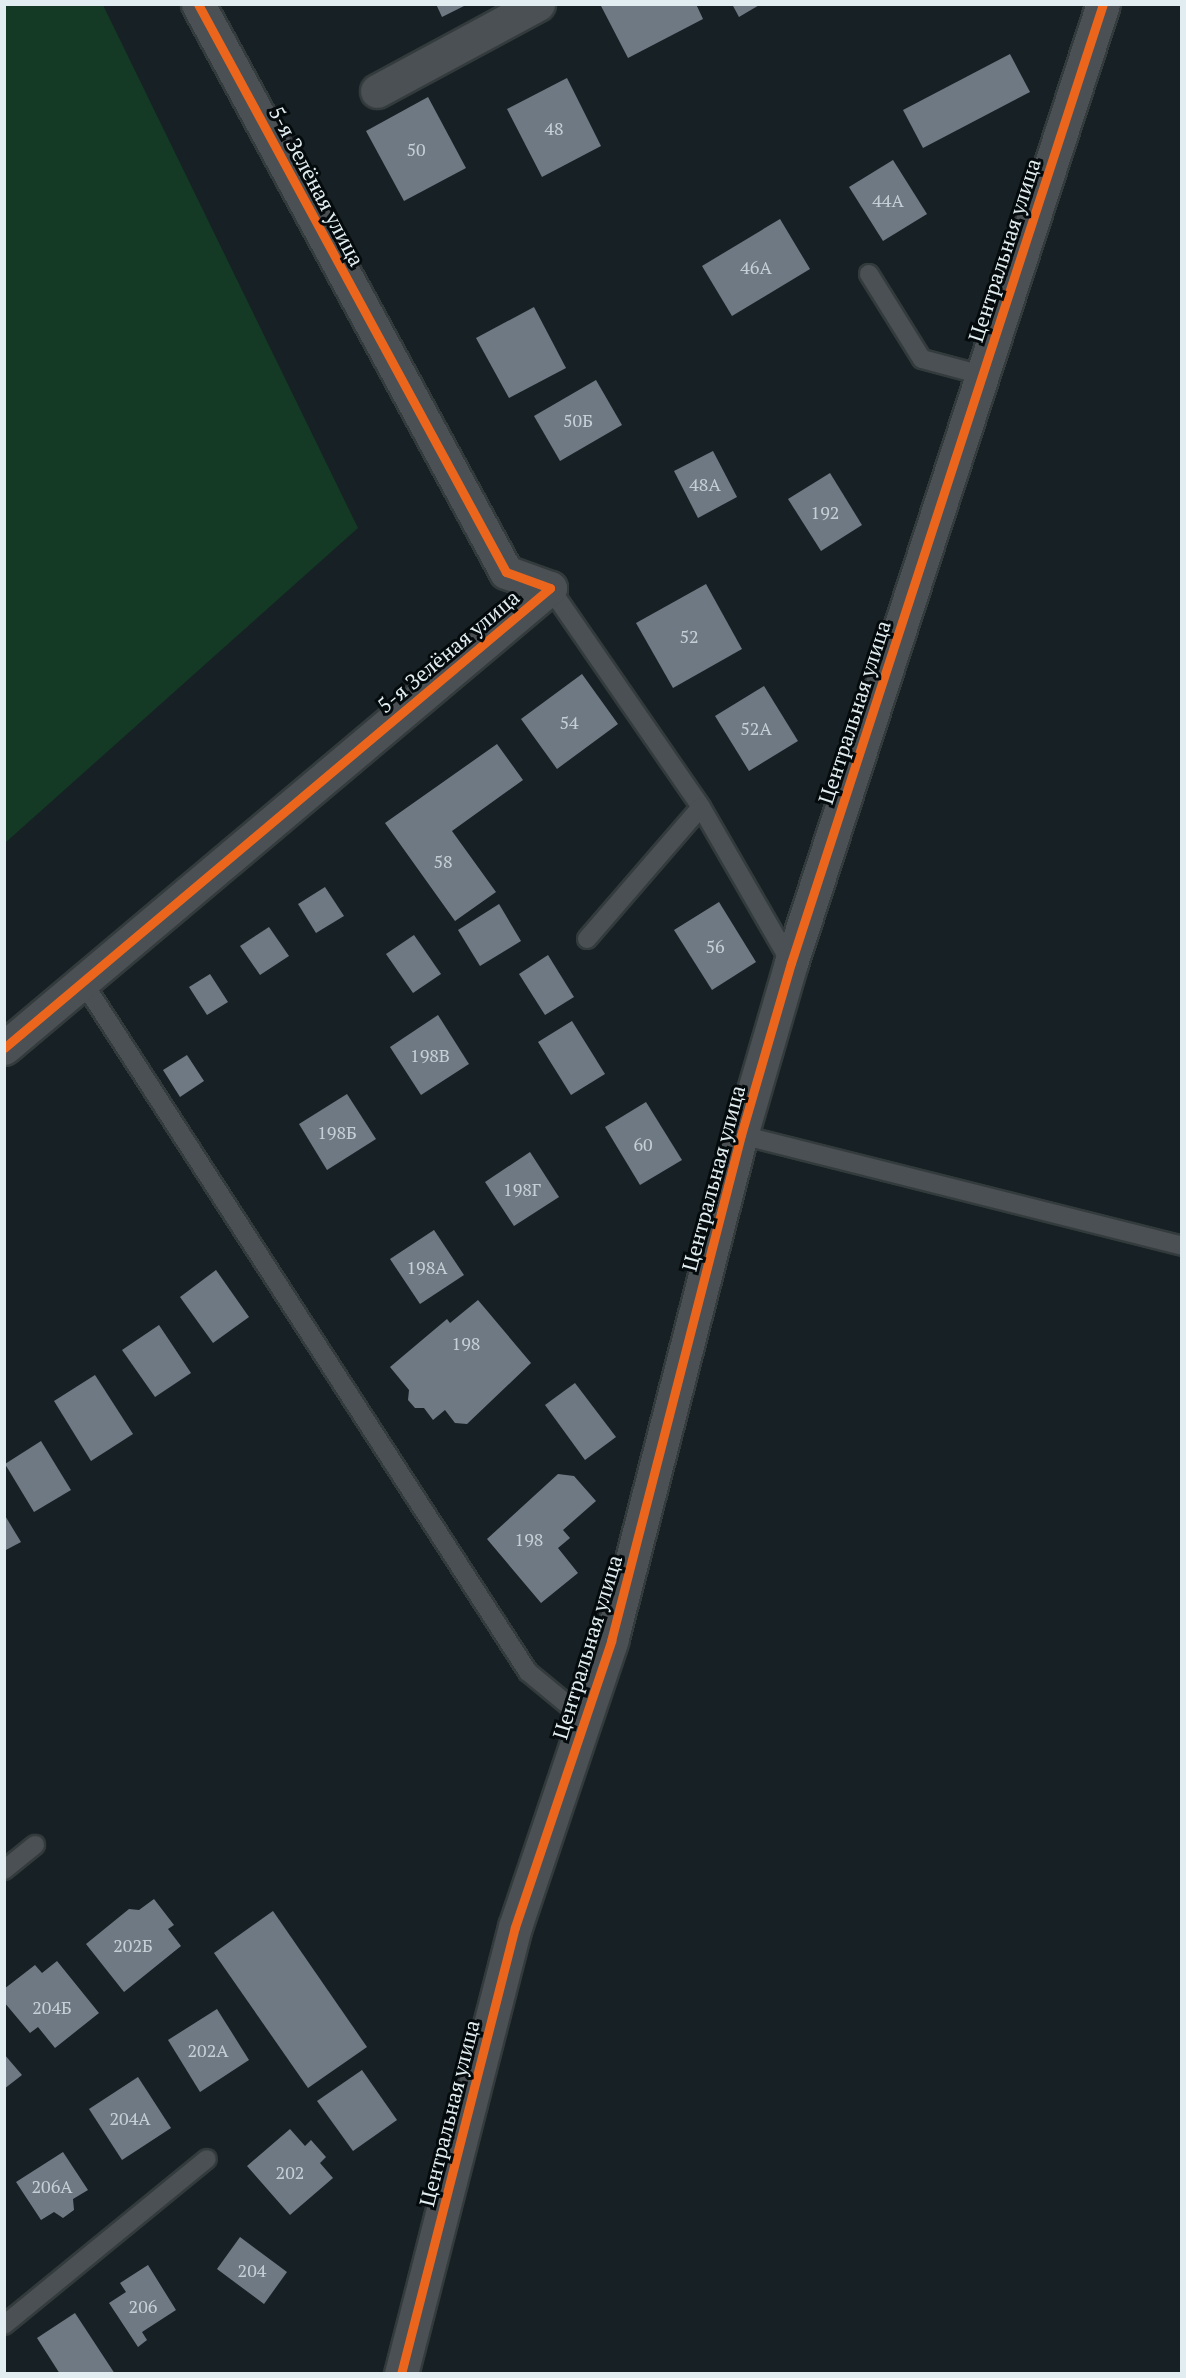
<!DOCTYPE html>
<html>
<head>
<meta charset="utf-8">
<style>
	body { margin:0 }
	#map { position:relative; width:1186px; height:2378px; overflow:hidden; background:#172024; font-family:"PT Serif",serif }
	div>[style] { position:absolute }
	.green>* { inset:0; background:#143924 }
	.building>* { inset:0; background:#6f7983 }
	.roads { filter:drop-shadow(2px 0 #343b3d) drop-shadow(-2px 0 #343b3d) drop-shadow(0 2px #343b3d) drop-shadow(0 -2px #343b3d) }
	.service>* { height:18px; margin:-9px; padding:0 9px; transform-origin:9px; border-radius:9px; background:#4a5053 }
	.minor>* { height:33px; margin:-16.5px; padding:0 16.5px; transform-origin:16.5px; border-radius:16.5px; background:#4a5053 }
	.tertiary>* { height:33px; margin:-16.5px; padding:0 16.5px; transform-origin:16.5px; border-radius:16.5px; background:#4a5053 }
	.cycleway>* { height:9px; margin:-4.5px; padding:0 4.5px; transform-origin:4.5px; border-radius:4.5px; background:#eb651d }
	span { translate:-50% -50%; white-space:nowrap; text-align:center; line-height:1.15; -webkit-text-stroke:6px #050b0d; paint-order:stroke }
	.number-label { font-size:18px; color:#c5d0d6 }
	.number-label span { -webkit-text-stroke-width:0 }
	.street-label { font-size:21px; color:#e2edf1 }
	.frame { position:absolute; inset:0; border:6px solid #e2edf1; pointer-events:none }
</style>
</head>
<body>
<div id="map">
	<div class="green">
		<i style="clip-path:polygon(5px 4px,103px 5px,358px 528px,5px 843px)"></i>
	</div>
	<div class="building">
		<i style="clip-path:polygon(436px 4px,468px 4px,442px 17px)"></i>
		<i style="clip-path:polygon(600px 4px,696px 4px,703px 19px,628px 58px)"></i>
		<i style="clip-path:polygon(732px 4px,761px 4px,739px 17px)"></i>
		<i style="clip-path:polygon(1010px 54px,1030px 92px,923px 148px,903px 110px)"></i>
		<i style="clip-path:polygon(567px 78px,601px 146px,542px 177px,507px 109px)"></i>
		<i style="clip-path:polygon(428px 97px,466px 168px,404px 201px,366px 131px)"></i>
		<i style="clip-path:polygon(893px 160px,927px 214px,883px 241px,849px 187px)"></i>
		<i style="clip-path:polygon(780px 219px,810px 269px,732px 316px,702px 266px)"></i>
		<i style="clip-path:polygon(534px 307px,566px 368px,509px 398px,476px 338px)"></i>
		<i style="clip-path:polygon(596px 380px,622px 425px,560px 461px,534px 416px)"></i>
		<i style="clip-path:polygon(713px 451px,737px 497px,698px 518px,674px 471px)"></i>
		<i style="clip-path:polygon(830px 473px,862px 525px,821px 551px,788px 499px)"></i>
		<i style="clip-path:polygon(706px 584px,742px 649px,673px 688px,636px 623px)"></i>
		<i style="clip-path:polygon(582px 674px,618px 724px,557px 769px,521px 719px)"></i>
		<i style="clip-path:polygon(764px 686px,798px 741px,749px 771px,715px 716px)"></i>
		<i style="clip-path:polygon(497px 744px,523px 780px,452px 831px,496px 892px,455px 921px,385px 823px)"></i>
		<i style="clip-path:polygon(325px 887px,344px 916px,316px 933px,298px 904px)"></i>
		<i style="clip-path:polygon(719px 902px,756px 962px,712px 990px,674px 930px)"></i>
		<i style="clip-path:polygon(499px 904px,521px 941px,480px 966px,458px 930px)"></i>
		<i style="clip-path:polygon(269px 927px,289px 956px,260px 975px,240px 946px)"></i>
		<i style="clip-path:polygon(414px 935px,441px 974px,413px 993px,386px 954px)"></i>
		<i style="clip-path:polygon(548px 955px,574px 997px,545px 1015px,519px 974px)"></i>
		<i style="clip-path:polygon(210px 974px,228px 1002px,207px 1015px,189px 987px)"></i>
		<i style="clip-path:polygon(438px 1015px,469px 1064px,421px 1095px,390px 1047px)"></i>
		<i style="clip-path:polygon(572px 1021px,605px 1074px,571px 1095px,538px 1042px)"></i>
		<i style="clip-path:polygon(187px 1055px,204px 1081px,180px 1097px,163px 1070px)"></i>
		<i style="clip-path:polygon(347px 1094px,376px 1139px,327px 1170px,299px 1124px)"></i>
		<i style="clip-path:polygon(646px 1102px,682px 1160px,640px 1185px,605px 1127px)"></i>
		<i style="clip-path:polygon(530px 1152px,559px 1197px,514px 1226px,485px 1182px)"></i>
		<i style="clip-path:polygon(434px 1230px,464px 1275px,420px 1304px,390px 1259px)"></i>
		<i style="clip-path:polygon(216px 1270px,249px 1317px,213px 1343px,180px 1297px)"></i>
		<i style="clip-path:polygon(478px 1300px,531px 1363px,467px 1424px,455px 1423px,445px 1410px,433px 1420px,424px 1408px,415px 1408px,408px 1400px,409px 1390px,390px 1367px,447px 1319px,450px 1323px)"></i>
		<i style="clip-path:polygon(159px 1325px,191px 1373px,155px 1397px,122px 1350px)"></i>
		<i style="clip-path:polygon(95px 1375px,133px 1434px,91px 1461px,54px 1401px)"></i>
		<i style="clip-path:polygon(575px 1383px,616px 1437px,585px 1460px,545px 1405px)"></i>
		<i style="clip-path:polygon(41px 1441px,71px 1490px,34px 1512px,5px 1464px)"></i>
		<i style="clip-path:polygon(558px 1474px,574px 1476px,596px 1501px,563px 1530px,570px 1538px,558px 1548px,578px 1573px,541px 1603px,487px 1539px)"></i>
		<i style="clip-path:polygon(4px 1514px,21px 1542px,4px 1551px)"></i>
		<i style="clip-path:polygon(154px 1899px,174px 1925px,168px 1929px,181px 1946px,124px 1992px,86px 1944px,129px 1909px,139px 1910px)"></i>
		<i style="clip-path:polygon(273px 1911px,367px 2047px,308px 2088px,214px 1953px)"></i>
		<i style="clip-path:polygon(57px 1961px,99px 2013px,55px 2048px,38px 2027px,30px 2033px,4px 2002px,4px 1989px,35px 1965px,42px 1973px)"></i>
		<i style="clip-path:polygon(217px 2009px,249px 2060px,200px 2092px,168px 2040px)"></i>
		<i style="clip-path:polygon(4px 2054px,22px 2075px,4px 2089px)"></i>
		<i style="clip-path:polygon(362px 2070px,397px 2120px,353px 2151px,317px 2101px)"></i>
		<i style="clip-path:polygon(138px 2077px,171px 2128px,122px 2160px,89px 2109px)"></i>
		<i style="clip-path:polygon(290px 2129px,305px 2146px,311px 2140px,326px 2157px,320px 2163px,333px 2178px,290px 2215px,247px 2166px)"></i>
		<i style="clip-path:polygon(63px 2152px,88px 2190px,73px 2199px,74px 2210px,63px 2218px,54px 2212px,41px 2220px,16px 2182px)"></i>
		<i style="clip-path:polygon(240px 2237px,287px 2272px,264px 2304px,217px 2269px)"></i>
		<i style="clip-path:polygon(148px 2265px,176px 2310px,142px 2332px,147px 2340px,138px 2347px,109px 2303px,126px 2292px,120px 2283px)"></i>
		<i style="clip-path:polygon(75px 2313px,115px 2374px,60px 2374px,37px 2338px)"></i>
	</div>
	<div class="roads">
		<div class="service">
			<i style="left:869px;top:274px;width:100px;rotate:58.1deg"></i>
			<i style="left:922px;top:359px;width:62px;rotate:14.9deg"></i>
			<i style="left:550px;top:588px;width:266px;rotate:55.4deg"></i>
			<i style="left:701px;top:807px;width:180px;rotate:60deg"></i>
			<i style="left:587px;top:939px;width:174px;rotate:-49.2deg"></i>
			<i style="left:83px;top:982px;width:821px;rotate:57.18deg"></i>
			<i style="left:528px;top:1672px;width:74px;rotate:39.5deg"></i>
			<i style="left:741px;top:1135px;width:455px;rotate:14.1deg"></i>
			<i style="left:4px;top:1870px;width:40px;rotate:-39deg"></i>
			<i style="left:4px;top:2325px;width:262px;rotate:-39.3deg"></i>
		</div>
		<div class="minor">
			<i style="left:377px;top:91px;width:183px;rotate:-28.4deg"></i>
			<i style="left:4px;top:1048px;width:714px;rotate:-40.11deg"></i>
			<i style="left:550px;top:588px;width:47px;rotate:-160deg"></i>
			<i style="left:506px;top:572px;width:646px;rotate:-118.47deg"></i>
		</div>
		<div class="tertiary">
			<i style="left:401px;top:2374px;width:461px;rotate:-75.7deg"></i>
			<i style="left:515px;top:1927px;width:302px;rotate:-71.4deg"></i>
			<i style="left:611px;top:1641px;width:522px;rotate:-75.59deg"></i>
			<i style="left:741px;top:1135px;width:179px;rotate:-73.8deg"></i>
			<i style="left:791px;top:963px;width:1008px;rotate:-71.98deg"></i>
		</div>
	</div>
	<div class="cycleway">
		<i style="left:4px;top:1048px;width:714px;rotate:-40.11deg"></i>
		<i style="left:550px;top:588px;width:47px;rotate:-160deg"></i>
		<i style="left:506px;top:572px;width:646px;rotate:-118.47deg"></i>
		<i style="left:401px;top:2374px;width:461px;rotate:-75.7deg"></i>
		<i style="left:515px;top:1927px;width:302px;rotate:-71.4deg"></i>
		<i style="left:611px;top:1641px;width:522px;rotate:-75.59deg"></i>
		<i style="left:741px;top:1135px;width:179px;rotate:-73.8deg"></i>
		<i style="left:791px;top:963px;width:1008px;rotate:-71.98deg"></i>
	</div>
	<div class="number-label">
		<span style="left:554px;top:128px">48</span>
		<span style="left:416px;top:149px">50</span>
		<span style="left:888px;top:200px">44А</span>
		<span style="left:756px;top:267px">46А</span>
		<span style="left:578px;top:420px">50Б</span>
		<span style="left:705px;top:484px">48А</span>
		<span style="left:825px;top:512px">192</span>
		<span style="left:689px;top:636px">52</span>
		<span style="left:569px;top:722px">54</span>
		<span style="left:756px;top:728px">52А</span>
		<span style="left:443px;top:861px">58</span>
		<span style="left:715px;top:946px">56</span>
		<span style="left:430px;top:1055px">198В</span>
		<span style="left:337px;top:1132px">198Б</span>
		<span style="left:643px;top:1144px">60</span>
		<span style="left:522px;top:1189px">198Г</span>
		<span style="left:427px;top:1267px">198А</span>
		<span style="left:466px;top:1343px">198</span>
		<span style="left:529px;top:1539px">198</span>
		<span style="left:133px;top:1945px">202Б</span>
		<span style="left:52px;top:2007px">204Б</span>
		<span style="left:208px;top:2050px">202А</span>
		<span style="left:130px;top:2118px">204А</span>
		<span style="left:290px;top:2172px">202</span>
		<span style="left:52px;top:2186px">206А</span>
		<span style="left:252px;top:2270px">204</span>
		<span style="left:143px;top:2306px">206</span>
	</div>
	<div class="street-label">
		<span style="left:317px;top:186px;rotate:62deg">5-я Зелёная улица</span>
		<span style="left:1004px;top:250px;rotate:-72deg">Центральная улица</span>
		<span style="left:448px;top:651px;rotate:-40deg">5-я Зелёная улица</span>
		<span style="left:854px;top:712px;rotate:-72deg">Центральная улица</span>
		<span style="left:713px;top:1178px;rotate:-75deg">Центральная улица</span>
		<span style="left:587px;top:1647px;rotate:-73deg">Центральная улица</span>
		<span style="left:449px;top:2113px;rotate:-76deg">Центральная улица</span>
	</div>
	<div class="frame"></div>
</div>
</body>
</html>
